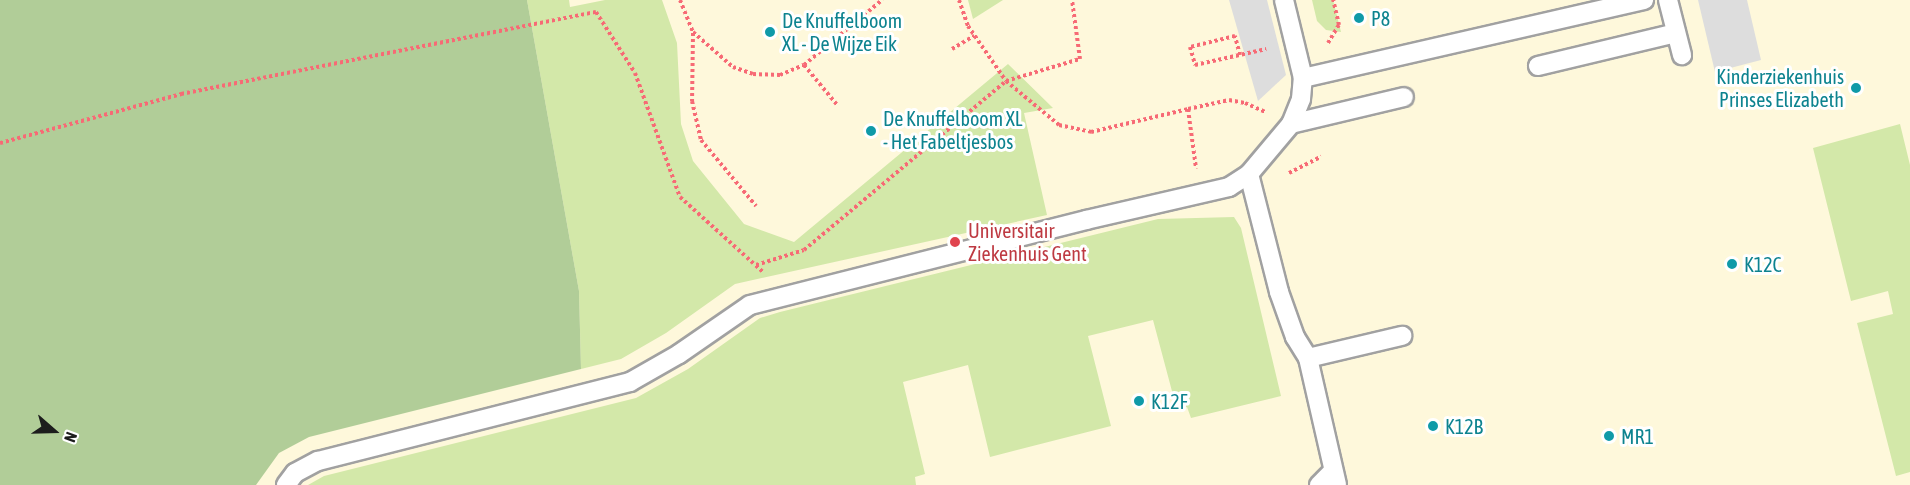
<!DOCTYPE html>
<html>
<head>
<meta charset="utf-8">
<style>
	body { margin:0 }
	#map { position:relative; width:1910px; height:485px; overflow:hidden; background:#eee8e3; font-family:"Asap Condensed",sans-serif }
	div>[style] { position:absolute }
	.education>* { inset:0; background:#fef8db }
	.grass>* { inset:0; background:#d3e8a9 }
	.forest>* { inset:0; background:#b1cd98 }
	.parking>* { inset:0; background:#ddd }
	.path>* { height:4px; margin-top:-2px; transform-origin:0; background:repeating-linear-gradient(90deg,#f76a75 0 3px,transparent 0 6px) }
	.roads { filter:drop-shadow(2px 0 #a1a1a1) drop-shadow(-2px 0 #a1a1a1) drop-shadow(0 2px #a1a1a1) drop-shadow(0 -2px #a1a1a1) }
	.service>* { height:18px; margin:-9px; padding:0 9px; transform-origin:9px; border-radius:9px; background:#fff }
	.dots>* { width:16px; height:16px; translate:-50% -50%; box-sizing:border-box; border:3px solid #fff; border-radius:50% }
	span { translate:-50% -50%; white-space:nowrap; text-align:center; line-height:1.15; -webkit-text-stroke:6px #fff; paint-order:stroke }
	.culture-label { font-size:20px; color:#0d838f }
	.left { translate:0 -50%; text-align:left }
	.right { translate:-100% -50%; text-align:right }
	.health-label { font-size:20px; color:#be3a42 }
	.north { position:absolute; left:24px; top:401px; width:60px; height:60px; -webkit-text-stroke:4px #fff; paint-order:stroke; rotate:110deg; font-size:16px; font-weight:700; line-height:24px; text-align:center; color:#1d1d1d }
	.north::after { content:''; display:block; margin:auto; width:21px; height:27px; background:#1d1d1d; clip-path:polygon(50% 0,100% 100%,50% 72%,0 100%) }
</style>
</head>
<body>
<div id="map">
	<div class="education">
		<i style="clip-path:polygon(0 0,1910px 0,1910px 485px,0 485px)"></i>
	</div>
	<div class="grass">
		<i style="clip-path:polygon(527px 0,569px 0,570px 7px,605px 0,662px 0,677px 43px,681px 124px,693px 161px,744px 224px,794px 242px,1008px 64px,1053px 108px,1024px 113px,1047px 215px,735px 284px,666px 333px,621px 359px,581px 369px,579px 291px)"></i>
		<i style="clip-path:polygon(968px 0,1003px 0,973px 19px)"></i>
		<i style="clip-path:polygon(1312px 0,1333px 0,1341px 32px,1326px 30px,1317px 21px)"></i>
		<i style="clip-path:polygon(1900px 124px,1910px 165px,1910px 472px,1896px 476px,1857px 323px,1893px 314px,1888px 291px,1851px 301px,1813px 148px)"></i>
		<i style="clip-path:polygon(1234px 217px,1241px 228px,1281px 396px,1191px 418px,1187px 407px,1177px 410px,1153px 320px,1088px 336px,1111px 426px,990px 457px,968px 365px,903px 382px,925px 474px,915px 477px,916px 485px,308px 485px,324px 476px,636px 398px,688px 369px,760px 318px,780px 312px,1158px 219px)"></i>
	</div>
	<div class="forest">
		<i style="clip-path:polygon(0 0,527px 0,579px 291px,581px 369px,309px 437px,279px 453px,256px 485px,0 485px)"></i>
	</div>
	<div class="parking">
		<i style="clip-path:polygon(1229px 0,1267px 0,1286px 75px,1258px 101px)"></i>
		<i style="clip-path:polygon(1698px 0,1747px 0,1761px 60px,1715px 72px)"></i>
	</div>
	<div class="path">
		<i style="left:680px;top:0;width:35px;rotate:68deg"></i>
		<i style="left:693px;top:32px;width:53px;rotate:41.2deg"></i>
		<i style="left:733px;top:67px;width:21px;rotate:19deg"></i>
		<i style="left:753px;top:74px;width:27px;rotate:2deg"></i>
		<i style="left:780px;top:75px;width:26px;rotate:-23deg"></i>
		<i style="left:804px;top:65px;width:102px;rotate:-39.8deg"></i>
		<i style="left:959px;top:0;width:28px;rotate:71deg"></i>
		<i style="left:968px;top:26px;width:67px;rotate:55.4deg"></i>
		<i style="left:1006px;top:81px;width:69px;rotate:39.7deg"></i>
		<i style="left:1059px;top:125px;width:33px;rotate:12deg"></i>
		<i style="left:1091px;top:132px;width:100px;rotate:-13.3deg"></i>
		<i style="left:1188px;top:109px;width:60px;rotate:82.3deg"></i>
		<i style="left:693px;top:33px;width:68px;rotate:90.8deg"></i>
		<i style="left:692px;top:101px;width:40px;rotate:77deg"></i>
		<i style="left:701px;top:140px;width:86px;rotate:50.2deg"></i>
		<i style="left:1328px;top:43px;width:21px;rotate:-59deg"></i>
		<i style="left:1339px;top:25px;width:26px;rotate:-103deg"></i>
		<i style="left:952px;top:49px;width:26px;rotate:-31deg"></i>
		<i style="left:1240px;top:55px;width:20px;rotate:-105deg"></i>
		<i style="left:1235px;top:36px;width:46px;rotate:166.3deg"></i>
		<i style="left:1190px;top:47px;width:19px;rotate:74deg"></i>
		<i style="left:1195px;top:65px;width:73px;rotate:-12.7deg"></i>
		<i style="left:804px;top:65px;width:53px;rotate:50.3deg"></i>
		<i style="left:1188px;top:109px;width:42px;rotate:-12.4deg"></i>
		<i style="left:1229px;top:100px;width:16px;rotate:11deg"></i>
		<i style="left:1245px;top:103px;width:22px;rotate:24deg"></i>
		<i style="left:0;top:143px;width:188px;rotate:-15.1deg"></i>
		<i style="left:181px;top:94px;width:423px;rotate:-11.2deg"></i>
		<i style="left:596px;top:12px;width:72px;rotate:57.4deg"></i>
		<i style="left:635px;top:73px;width:132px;rotate:70.1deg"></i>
		<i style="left:680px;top:197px;width:113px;rotate:42.1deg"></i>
		<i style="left:1289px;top:173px;width:36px;rotate:-27deg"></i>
		<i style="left:756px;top:265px;width:50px;rotate:-17.4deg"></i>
		<i style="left:804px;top:250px;width:263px;rotate:-39.9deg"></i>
		<i style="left:1006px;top:81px;width:77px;rotate:-16.6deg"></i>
		<i style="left:1080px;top:59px;width:60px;rotate:-97.7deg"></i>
	</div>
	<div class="roads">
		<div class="service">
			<i style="left:1668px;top:0;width:57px;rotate:75.7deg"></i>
			<i style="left:1538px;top:66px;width:142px;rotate:-13.4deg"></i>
			<i style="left:1303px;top:78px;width:350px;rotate:-12.9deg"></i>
			<i style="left:1291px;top:124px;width:116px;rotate:-13.4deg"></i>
			<i style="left:1249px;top:174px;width:122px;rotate:75.7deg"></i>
			<i style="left:1279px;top:292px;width:48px;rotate:70.4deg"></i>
			<i style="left:1295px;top:337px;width:25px;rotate:58deg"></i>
			<i style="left:1308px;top:358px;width:130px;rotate:77.1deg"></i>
			<i style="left:1308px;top:358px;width:97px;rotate:-13.2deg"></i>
			<i style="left:286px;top:485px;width:15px;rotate:-53deg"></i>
			<i style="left:295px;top:473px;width:26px;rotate:-28deg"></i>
			<i style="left:318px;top:461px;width:322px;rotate:-14.2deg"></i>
			<i style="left:630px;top:382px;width:56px;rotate:-29.7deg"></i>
			<i style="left:679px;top:354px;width:86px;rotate:-34.6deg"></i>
			<i style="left:750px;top:305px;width:347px;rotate:-14.2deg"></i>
			<i style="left:1086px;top:220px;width:147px;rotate:-13deg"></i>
			<i style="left:1229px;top:187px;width:24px;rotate:-33deg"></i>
			<i style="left:1249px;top:174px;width:65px;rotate:-50deg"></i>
			<i style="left:1291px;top:124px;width:27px;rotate:-68deg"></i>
			<i style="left:1301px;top:99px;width:21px;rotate:-85deg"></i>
			<i style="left:1303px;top:78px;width:80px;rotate:-103.7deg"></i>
			<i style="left:1319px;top:485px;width:20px;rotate:-45deg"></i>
		</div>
	</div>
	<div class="dots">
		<i style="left:1359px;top:18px;background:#0f9aa8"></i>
		<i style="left:770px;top:32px;background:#0f9aa8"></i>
		<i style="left:1856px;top:88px;background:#0f9aa8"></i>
		<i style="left:871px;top:131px;background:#0f9aa8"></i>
		<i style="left:955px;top:242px;background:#e0444e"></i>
		<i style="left:1732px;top:264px;background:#0f9aa8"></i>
		<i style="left:1139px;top:401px;background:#0f9aa8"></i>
		<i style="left:1433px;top:426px;background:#0f9aa8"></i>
		<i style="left:1609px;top:436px;background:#0f9aa8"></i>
	</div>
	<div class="culture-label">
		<span class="left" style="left:1371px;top:18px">P8</span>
		<span class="left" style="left:782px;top:32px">De Knuffelboom<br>XL - De Wijze Eik</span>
		<span class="right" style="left:1844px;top:88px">Kinderziekenhuis<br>Prinses Elizabeth</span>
		<span class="left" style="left:883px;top:130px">De Knuffelboom XL<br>- Het Fabeltjesbos</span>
		<span class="left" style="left:1744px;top:264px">K12C</span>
		<span class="left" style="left:1151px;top:401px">K12F</span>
		<span class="left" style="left:1445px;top:426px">K12B</span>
		<span class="left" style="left:1621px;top:436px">MR1</span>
	</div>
	<div class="health-label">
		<span class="left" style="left:968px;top:242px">Universitair<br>Ziekenhuis Gent</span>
	</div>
	<div class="north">N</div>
</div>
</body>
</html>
